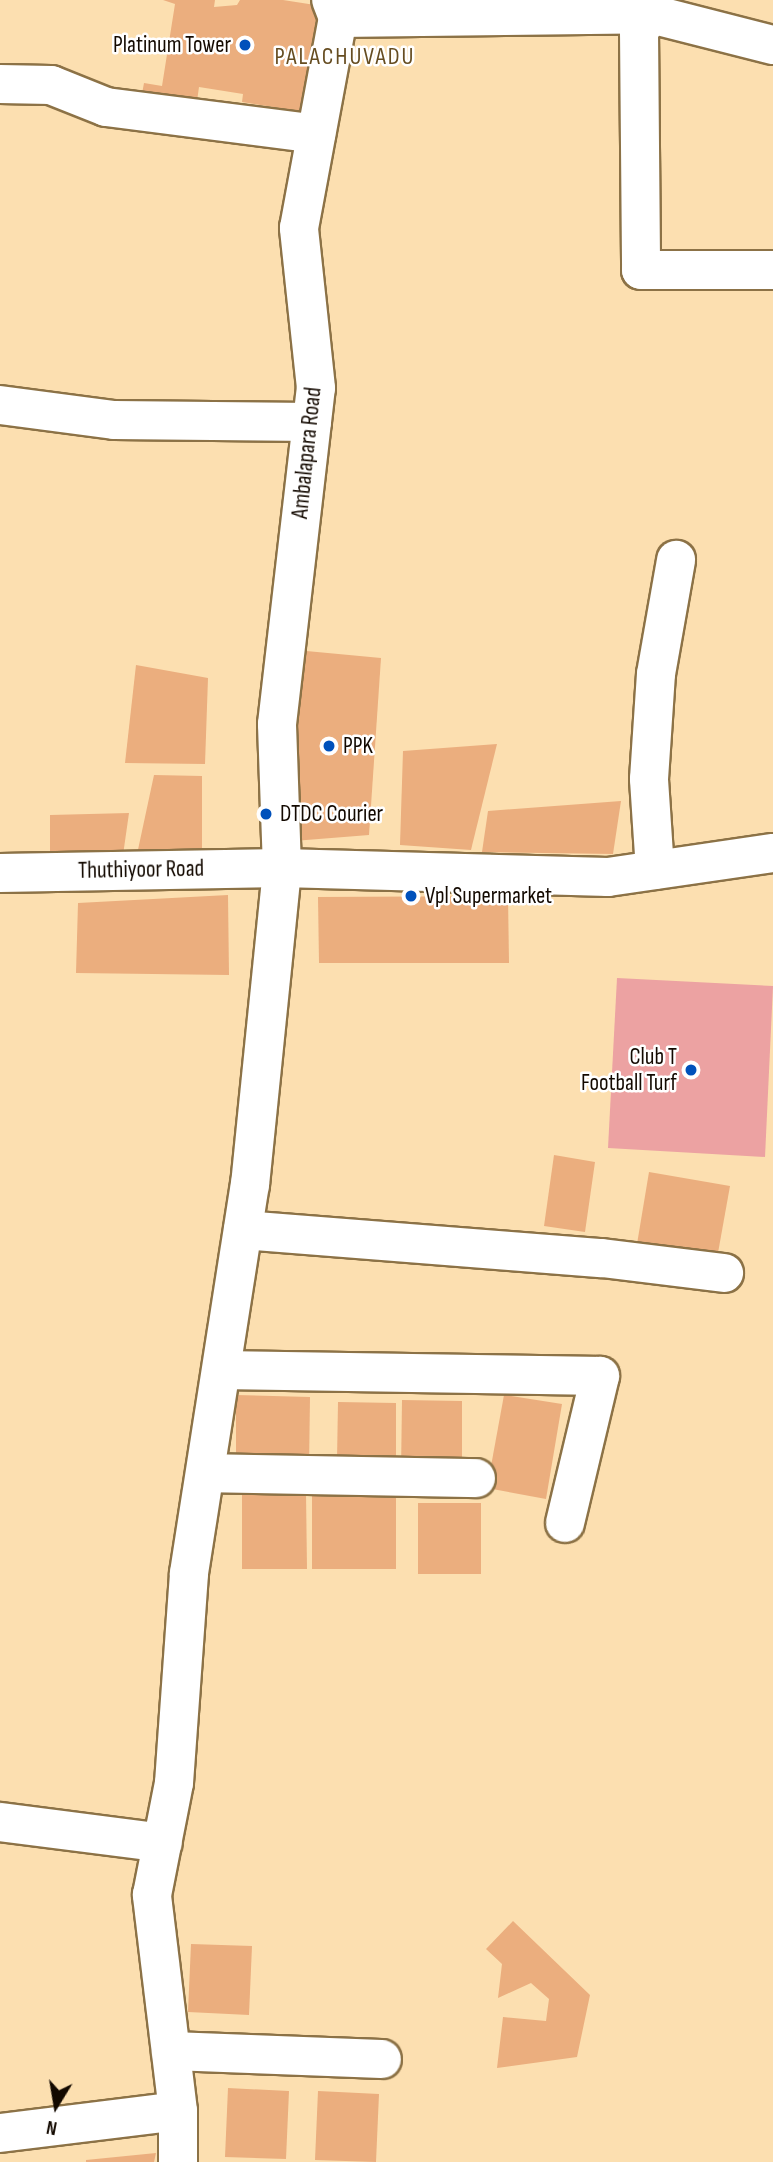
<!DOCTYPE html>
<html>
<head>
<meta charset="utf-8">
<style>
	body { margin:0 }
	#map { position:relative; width:773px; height:2162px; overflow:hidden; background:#fcdfb0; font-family:"Sofia Sans Condensed",sans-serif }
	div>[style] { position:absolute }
	.green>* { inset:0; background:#eca2a2 }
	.building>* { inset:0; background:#ebae7e }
	.roads { filter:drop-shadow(2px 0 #8c7246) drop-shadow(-2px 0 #8c7246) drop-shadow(0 2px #8c7246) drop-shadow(0 -2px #8c7246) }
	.minor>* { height:38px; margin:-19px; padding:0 19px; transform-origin:19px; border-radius:19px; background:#fff }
	.major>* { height:38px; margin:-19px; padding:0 19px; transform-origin:19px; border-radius:19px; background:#fff }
	.dots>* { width:19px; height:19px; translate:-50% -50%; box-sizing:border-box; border:4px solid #fff; border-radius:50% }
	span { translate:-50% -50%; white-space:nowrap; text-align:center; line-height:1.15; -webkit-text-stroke:5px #fff; paint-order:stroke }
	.poi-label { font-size:23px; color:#130900 }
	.right { translate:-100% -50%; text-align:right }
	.left { translate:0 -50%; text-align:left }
	.street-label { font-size:23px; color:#130900 }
	.neighbourhood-label { font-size:24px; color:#664d21; letter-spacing:2px }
	.north { position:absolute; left:21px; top:2071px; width:70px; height:70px; -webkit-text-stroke:5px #fff; paint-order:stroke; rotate:191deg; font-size:19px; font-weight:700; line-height:28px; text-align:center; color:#130900 }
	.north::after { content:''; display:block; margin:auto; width:24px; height:32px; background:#130900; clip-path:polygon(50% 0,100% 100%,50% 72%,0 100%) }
</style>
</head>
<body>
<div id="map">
	<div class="green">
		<i style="clip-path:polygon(617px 978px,773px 986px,765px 1157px,608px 1148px)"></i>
	</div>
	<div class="building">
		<i style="clip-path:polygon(163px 0,215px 0,214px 7px,237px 5px,240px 0,283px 0,328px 7px,311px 113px,242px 102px,243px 94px,199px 87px,196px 108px,141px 99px,144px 83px,162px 86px,175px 4px)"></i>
		<i style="clip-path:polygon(285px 649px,381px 658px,369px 835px,281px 842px)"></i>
		<i style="clip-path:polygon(136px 665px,208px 678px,205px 764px,125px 763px)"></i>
		<i style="clip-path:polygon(497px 744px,471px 850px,400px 845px,403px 751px)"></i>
		<i style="clip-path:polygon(154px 775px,202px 776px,202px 858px,136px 859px)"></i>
		<i style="clip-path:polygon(621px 801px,613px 854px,482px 852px,488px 811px)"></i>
		<i style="clip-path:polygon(129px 813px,123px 855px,50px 862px,50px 815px)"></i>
		<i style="clip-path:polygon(228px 895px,229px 975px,76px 973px,78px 903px)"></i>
		<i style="clip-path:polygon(508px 896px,509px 963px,319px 963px,318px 897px)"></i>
		<i style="clip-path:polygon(554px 1155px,595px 1162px,585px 1232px,544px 1226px)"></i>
		<i style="clip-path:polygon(649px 1172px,730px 1186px,716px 1264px,636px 1250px)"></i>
		<i style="clip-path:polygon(236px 1395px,310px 1397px,309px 1468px,236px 1467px)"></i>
		<i style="clip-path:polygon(504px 1395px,562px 1404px,546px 1499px,487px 1488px)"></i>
		<i style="clip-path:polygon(402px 1400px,462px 1401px,462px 1473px,401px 1472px)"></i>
		<i style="clip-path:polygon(338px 1402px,396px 1403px,396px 1461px,337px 1460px)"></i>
		<i style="clip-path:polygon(242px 1492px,306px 1492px,307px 1569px,242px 1569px)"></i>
		<i style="clip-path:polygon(312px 1496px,396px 1496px,396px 1569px,312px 1569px)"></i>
		<i style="clip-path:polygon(418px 1503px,481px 1503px,481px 1574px,418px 1574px)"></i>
		<i style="clip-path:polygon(513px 1921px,590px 1995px,577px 2057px,497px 2068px,503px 2017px,546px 2021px,549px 1999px,531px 1983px,498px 1998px,502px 1964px,486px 1949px)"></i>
		<i style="clip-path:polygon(191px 1944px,252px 1946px,249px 2015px,188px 2012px)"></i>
		<i style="clip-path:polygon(228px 2088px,289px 2091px,286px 2159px,225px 2157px)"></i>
		<i style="clip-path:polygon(318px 2091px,379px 2094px,376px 2162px,315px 2160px)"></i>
		<i style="clip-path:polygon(156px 2153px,154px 2162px,86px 2162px,86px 2160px)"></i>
	</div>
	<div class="roads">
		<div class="minor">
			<i style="left:651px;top:14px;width:21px;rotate:125deg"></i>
			<i style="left:639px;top:31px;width:239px;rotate:89.5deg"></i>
			<i style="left:641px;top:270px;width:132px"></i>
			<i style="left:338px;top:18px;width:313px;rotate:-0.7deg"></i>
			<i style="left:651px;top:14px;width:126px;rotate:14.3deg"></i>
			<i style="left:0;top:84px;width:51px;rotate:1.1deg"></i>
			<i style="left:51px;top:85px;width:59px;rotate:21.8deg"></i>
			<i style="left:106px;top:107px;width:212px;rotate:7.3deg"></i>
			<i style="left:0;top:405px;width:115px;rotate:7.5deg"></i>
			<i style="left:114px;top:420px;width:198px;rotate:0.6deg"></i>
			<i style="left:282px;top:868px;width:144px;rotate:-92deg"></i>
			<i style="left:277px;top:724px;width:338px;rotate:-83.4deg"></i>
			<i style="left:316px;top:388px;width:161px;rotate:-96.1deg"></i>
			<i style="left:299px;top:228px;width:214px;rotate:-79.5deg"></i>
			<i style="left:338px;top:18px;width:19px;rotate:-111deg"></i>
			<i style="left:655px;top:870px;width:91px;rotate:-93.8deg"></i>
			<i style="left:649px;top:779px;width:105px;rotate:-86.2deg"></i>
			<i style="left:656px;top:674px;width:116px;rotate:-80deg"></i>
			<i style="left:243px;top:1230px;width:360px;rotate:4.5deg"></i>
			<i style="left:602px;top:1258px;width:123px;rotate:7deg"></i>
			<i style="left:224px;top:1370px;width:376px;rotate:0.9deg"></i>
			<i style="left:600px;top:1376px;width:151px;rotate:103.4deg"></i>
			<i style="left:206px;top:1473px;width:270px;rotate:1.1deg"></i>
			<i style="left:0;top:1822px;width:164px;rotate:7.3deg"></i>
			<i style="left:171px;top:2051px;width:211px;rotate:2.2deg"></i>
			<i style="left:0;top:2133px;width:179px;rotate:-7deg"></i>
		</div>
		<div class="major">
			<i style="left:0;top:873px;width:282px;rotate:-1deg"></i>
			<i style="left:282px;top:868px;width:326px;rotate:1.6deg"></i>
			<i style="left:608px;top:877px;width:167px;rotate:-8.3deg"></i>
			<i style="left:178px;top:2162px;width:51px;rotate:-90deg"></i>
			<i style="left:178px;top:2111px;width:218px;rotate:-96.9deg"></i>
			<i style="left:152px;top:1895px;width:114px;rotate:-78.9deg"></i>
			<i style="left:174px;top:1783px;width:211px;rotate:-85.9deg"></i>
			<i style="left:189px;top:1573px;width:393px;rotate:-81.1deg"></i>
			<i style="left:250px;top:1185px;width:319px;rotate:-84.2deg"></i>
		</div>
	</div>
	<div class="dots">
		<i style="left:245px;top:45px;background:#0051bb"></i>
		<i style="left:329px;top:746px;background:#0051bb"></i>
		<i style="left:266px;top:814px;background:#0051bb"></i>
		<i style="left:411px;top:896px;background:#0051bb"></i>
		<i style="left:691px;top:1070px;background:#0051bb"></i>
	</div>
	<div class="poi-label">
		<span class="right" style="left:231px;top:45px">Platinum Tower</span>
		<span class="left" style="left:343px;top:746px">PPK</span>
		<span class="left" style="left:280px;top:814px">DTDC Courier</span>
		<span class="left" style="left:425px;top:896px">Vpl Supermarket</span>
		<span class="right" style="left:677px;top:1070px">Club T<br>Football Turf</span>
	</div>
	<div class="street-label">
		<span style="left:307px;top:453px;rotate:-84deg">Ambalapara Road</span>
		<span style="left:141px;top:870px;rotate:-1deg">Thuthiyoor Road</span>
	</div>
	<div class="neighbourhood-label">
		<span style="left:345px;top:57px">PALACHUVADU</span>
	</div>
	<div class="north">N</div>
</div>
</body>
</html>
